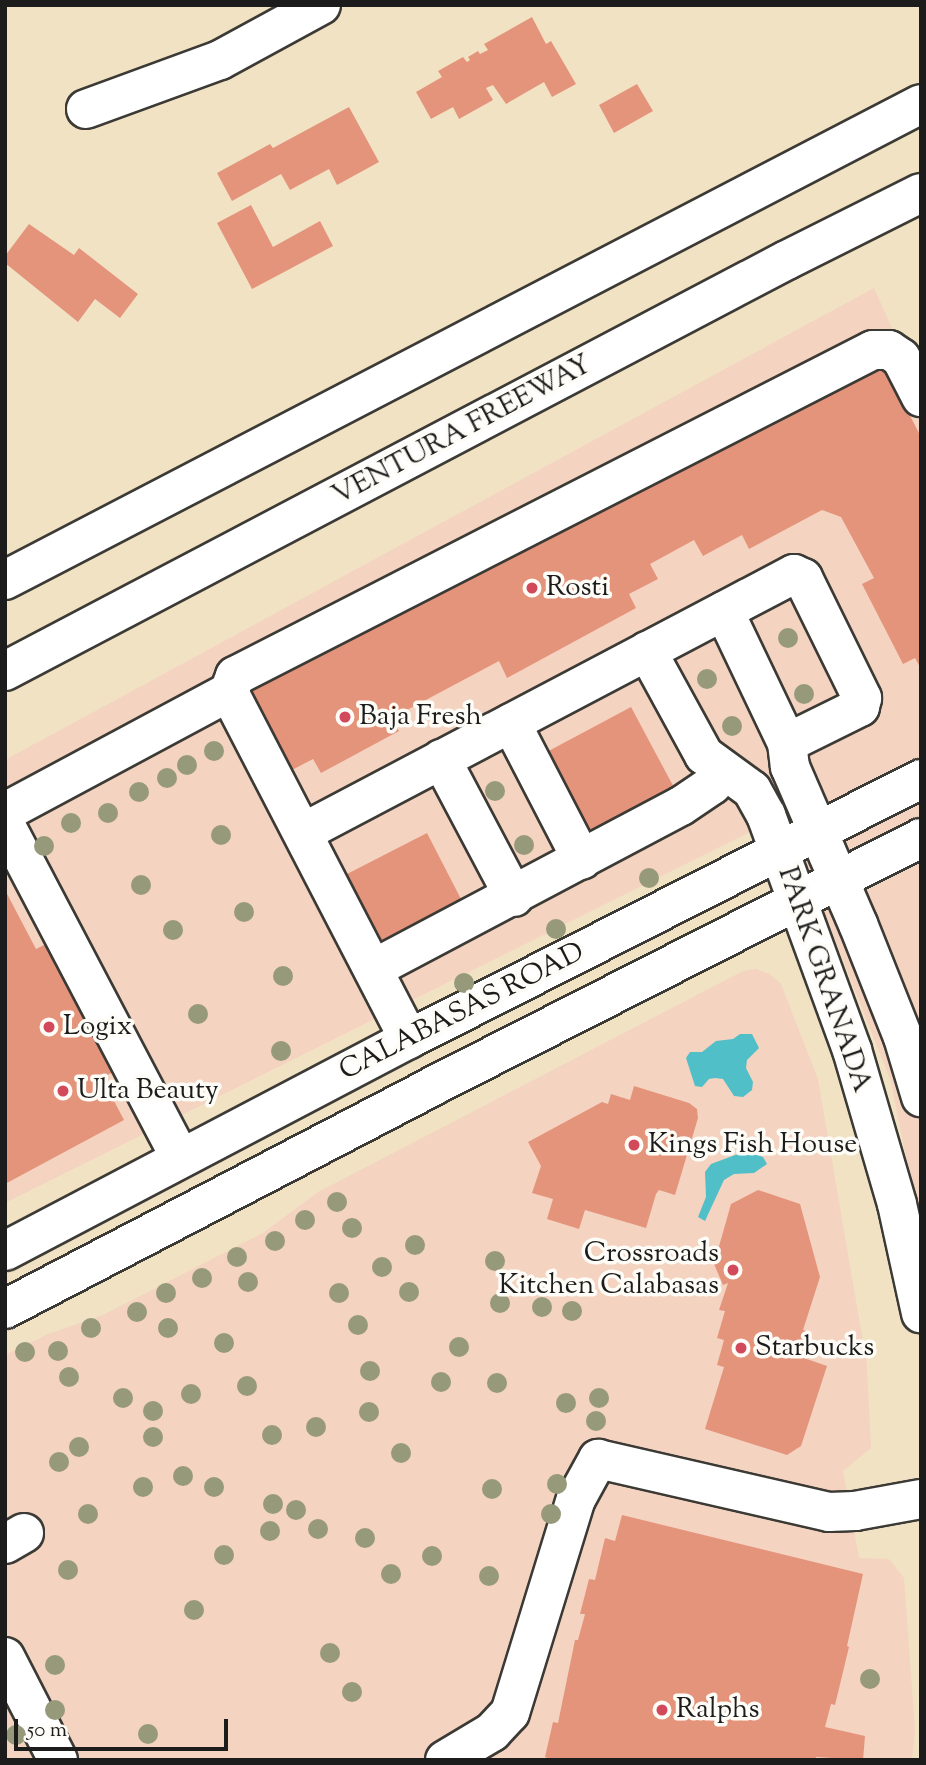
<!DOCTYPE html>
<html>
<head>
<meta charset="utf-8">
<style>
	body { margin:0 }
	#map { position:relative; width:926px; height:1765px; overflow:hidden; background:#f1e2c4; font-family:"Sorts Mill Goudy",serif }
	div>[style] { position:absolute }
	.built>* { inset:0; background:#f4d3c0 }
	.water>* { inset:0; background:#51bfc8 }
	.building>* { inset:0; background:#e5947c }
	.roads { filter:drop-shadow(2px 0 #3c3a35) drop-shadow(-2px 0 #3c3a35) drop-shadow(0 2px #3c3a35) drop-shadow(0 -2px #3c3a35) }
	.minor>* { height:38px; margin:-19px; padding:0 19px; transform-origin:19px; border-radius:19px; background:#fff }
	.major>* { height:38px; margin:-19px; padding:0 19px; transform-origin:19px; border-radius:19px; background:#fff }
	.highway>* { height:38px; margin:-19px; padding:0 19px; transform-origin:19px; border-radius:19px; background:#fff }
	.trees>* { width:20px; height:20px; margin:-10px; border-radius:50%; background:#969a7b }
	.dots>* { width:19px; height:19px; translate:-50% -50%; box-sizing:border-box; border:4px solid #fdfcf7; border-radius:50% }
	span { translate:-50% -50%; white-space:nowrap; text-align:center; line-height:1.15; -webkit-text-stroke:7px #fdfcf7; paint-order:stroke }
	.street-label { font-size:28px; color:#1c1c1c }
	.poi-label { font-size:28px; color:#1c1c1c }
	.left { translate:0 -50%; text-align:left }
	.right { translate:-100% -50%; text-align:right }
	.frame { position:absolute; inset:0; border:7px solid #1c1c1c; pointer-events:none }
	.scale { position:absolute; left:14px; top:1719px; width:214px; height:32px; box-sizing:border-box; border:4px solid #1c1c1c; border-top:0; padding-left:9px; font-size:21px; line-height:24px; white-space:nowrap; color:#1c1c1c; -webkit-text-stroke:5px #fdfcf7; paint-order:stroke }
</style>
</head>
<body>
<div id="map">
	<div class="built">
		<i style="clip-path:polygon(874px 288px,921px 393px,921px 1233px,891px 1082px,786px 814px,5px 1203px,5px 760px)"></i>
		<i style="clip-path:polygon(756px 969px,770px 974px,781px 984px,818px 1079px,867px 1365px,871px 1448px,843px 1471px,859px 1558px,889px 1559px,904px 1578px,915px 1729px,912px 1760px,5px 1760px,5px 1355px,48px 1334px,103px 1315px,263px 1233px,318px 1192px,743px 971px)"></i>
	</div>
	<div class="water">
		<i style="clip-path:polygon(740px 1034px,752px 1034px,759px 1048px,747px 1060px,746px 1068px,753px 1082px,752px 1090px,743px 1097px,734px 1096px,723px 1079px,715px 1078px,709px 1079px,702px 1087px,695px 1086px,686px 1058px,690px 1052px,702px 1052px,716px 1041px,733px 1039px)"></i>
		<i style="clip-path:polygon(746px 1151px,763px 1157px,767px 1164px,754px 1173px,734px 1174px,724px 1180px,705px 1221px,698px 1217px,706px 1197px,705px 1172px,711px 1164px)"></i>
	</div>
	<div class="building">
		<i style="clip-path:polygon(532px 17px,546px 44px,551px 41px,576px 84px,552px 97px,544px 82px,506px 104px,493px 85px,486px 88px,493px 100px,459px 119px,453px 107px,431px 119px,416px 92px,442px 77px,438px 71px,463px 57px,467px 62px,470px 60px,468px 57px,478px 51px,480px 54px,488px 50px,484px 44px)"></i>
		<i style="clip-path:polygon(637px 84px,653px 111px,614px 133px,599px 105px)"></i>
		<i style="clip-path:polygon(349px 107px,379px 162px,337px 185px,329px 169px,290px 190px,281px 174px,232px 201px,217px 173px,270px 144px,273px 148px)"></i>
		<i style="clip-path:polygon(251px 205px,273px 247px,320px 221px,333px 246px,252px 289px,217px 223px)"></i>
		<i style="clip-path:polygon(29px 224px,74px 255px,79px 248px,138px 294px,120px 318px,95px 299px,78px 322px,5px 263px,5px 256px)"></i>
		<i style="clip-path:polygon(868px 367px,888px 373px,921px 437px,921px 669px,915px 658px,903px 664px,862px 584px,874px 578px,841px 517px,822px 510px,749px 549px,742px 535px,703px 556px,694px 540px,650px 564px,658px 579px,629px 594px,636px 608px,507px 678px,499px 661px,392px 718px,399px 731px,321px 773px,313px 759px,292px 770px,249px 689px)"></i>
		<i style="clip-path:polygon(631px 707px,678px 795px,589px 841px,543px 754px)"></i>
		<i style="clip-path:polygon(427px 833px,462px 901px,383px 943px,347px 874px)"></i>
		<i style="clip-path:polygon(5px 890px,36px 949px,48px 943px,115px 1071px,102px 1078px,124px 1120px,5px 1184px)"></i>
		<i style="clip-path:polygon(634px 1086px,689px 1103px,697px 1109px,698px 1118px,675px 1195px,659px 1190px,656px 1194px,646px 1228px,585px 1210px,579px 1229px,547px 1219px,553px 1199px,532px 1193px,541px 1166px,528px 1142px,602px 1102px,608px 1104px,611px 1094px,630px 1100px)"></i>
		<i style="clip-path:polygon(758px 1190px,800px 1204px,820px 1277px,803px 1330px,809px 1332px,801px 1357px,827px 1366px,801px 1446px,787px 1455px,705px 1429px,724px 1367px,717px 1365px,724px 1340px,717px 1338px,725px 1311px,719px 1310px,728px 1283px,723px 1285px,714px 1264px,731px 1204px)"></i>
		<i style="clip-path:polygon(622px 1515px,863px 1574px,847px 1646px,849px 1647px,835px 1705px,831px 1704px,825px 1727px,865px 1736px,863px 1760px,816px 1757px,816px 1760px,552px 1760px,545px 1757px,553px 1722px,558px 1723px,575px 1640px,578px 1640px,585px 1614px,580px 1614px,589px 1579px,595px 1580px,605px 1538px,615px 1541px)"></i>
	</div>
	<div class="roads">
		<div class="minor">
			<i style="left:86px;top:109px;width:143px;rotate:-20.1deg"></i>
			<i style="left:220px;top:60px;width:115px;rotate:-28.6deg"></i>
			<i style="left:724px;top:611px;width:146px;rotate:64.5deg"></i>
			<i style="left:787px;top:743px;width:24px;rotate:83deg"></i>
			<i style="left:790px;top:767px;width:171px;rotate:66.6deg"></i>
			<i style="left:858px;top:924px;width:122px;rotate:68.3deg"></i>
			<i style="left:903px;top:1037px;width:63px;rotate:73.3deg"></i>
			<i style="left:647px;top:651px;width:119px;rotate:61.3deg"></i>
			<i style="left:704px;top:755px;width:59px;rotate:36.1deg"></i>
			<i style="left:752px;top:790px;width:29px;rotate:61deg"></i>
			<i style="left:766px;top:815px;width:250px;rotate:69.9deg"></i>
			<i style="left:852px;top:1050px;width:160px;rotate:73.7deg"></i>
			<i style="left:897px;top:1204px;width:112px;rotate:77.6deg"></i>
			<i style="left:229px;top:692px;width:391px;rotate:62.6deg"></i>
			<i style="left:511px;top:723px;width:154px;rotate:62.6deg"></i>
			<i style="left:441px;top:759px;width:156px;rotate:62.1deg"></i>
			<i style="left:5px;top:812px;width:254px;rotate:-28.2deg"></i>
			<i style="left:229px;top:692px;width:17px;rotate:-69deg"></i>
			<i style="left:235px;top:676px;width:716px;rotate:-27.07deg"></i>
			<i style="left:873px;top:350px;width:16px"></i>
			<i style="left:889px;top:350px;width:14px;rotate:34deg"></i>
			<i style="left:901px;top:358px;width:44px;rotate:62.9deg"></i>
			<i style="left:5px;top:824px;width:377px;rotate:62.3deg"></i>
			<i style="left:304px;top:832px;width:554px;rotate:-27.77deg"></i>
			<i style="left:794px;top:574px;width:10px;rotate:24deg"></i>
			<i style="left:803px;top:578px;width:134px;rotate:63.8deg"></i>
			<i style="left:862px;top:698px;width:9px;rotate:103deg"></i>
			<i style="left:860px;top:707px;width:81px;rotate:153.7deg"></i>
			<i style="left:373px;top:969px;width:348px;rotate:-27.9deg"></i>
			<i style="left:681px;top:806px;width:37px;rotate:-34deg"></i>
			<i style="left:712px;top:785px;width:17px;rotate:-45deg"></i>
			<i style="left:5px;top:1544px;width:22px;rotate:-30deg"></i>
			<i style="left:5px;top:1657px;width:116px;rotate:62.8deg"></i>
			<i style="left:445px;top:1760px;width:55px;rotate:-30.8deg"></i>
			<i style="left:492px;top:1732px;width:26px;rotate:-47deg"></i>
			<i style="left:510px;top:1713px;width:224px;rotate:-72.9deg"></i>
			<i style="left:576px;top:1499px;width:46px;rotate:-61.2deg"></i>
			<i style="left:598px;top:1459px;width:237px;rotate:12.9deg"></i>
			<i style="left:829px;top:1512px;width:26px;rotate:-2deg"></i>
			<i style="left:855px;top:1511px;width:67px;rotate:-10.3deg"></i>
		</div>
		<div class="major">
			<i style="left:5px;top:1251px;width:456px;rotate:-27.7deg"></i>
			<i style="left:409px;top:1039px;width:574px;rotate:-26.92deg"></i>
			<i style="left:5px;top:1309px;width:483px;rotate:-27.5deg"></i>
			<i style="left:433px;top:1086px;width:547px;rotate:-26.94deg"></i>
		</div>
		<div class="highway">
			<i style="left:5px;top:580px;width:1032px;rotate:-27.46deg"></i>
			<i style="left:5px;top:671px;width:883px;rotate:-27.73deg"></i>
			<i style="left:787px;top:260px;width:150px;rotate:-26.6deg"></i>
		</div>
	</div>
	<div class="trees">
		<i style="left:788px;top:638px"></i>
		<i style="left:707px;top:679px"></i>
		<i style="left:804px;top:694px"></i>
		<i style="left:732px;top:726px"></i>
		<i style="left:214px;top:751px"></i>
		<i style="left:187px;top:765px"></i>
		<i style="left:167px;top:778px"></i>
		<i style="left:495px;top:791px"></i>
		<i style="left:139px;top:792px"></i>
		<i style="left:108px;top:813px"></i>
		<i style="left:71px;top:823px"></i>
		<i style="left:221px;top:835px"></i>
		<i style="left:524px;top:845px"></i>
		<i style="left:44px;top:846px"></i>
		<i style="left:649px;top:878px"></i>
		<i style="left:141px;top:885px"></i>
		<i style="left:244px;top:912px"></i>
		<i style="left:556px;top:929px"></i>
		<i style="left:173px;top:930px"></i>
		<i style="left:283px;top:976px"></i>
		<i style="left:464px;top:983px"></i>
		<i style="left:198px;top:1014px"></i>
		<i style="left:281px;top:1051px"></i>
		<i style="left:337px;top:1202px"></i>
		<i style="left:305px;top:1220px"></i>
		<i style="left:352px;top:1228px"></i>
		<i style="left:275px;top:1241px"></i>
		<i style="left:415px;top:1245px"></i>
		<i style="left:237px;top:1257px"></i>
		<i style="left:495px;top:1261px"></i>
		<i style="left:382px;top:1267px"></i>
		<i style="left:202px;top:1278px"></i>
		<i style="left:248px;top:1282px"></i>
		<i style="left:409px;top:1292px"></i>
		<i style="left:166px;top:1293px"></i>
		<i style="left:339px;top:1293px"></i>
		<i style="left:500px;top:1303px"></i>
		<i style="left:542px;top:1307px"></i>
		<i style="left:572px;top:1311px"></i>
		<i style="left:137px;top:1312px"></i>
		<i style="left:358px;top:1325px"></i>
		<i style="left:91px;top:1328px"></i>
		<i style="left:168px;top:1328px"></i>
		<i style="left:224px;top:1343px"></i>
		<i style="left:459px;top:1347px"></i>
		<i style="left:58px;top:1351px"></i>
		<i style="left:25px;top:1352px"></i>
		<i style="left:370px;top:1371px"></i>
		<i style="left:69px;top:1377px"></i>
		<i style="left:441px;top:1382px"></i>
		<i style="left:497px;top:1383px"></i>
		<i style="left:247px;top:1386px"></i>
		<i style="left:191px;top:1394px"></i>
		<i style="left:123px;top:1398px"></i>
		<i style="left:599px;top:1398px"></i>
		<i style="left:566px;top:1403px"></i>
		<i style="left:153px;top:1411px"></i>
		<i style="left:369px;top:1412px"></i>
		<i style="left:596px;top:1421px"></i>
		<i style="left:316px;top:1427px"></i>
		<i style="left:272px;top:1435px"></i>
		<i style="left:153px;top:1437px"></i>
		<i style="left:79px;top:1447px"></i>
		<i style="left:401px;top:1453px"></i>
		<i style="left:59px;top:1462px"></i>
		<i style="left:183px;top:1476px"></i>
		<i style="left:557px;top:1484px"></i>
		<i style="left:143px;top:1487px"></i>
		<i style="left:214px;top:1487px"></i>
		<i style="left:492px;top:1489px"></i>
		<i style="left:273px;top:1504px"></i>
		<i style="left:296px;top:1510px"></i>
		<i style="left:88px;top:1514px"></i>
		<i style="left:551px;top:1514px"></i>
		<i style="left:318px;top:1529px"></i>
		<i style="left:270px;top:1531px"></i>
		<i style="left:365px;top:1538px"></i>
		<i style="left:224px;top:1555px"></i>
		<i style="left:432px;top:1556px"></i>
		<i style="left:68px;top:1570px"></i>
		<i style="left:391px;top:1574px"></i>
		<i style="left:489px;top:1576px"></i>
		<i style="left:194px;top:1610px"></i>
		<i style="left:330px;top:1653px"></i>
		<i style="left:55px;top:1665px"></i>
		<i style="left:870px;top:1679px"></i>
		<i style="left:352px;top:1692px"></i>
		<i style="left:55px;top:1710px"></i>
		<i style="left:148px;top:1734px"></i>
		<i style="left:16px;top:1735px"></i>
	</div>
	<div class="dots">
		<i style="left:532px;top:588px;background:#d1495b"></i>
		<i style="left:345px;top:717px;background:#d1495b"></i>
		<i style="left:49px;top:1027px;background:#d1495b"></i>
		<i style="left:63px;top:1091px;background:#d1495b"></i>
		<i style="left:634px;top:1145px;background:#d1495b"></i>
		<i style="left:733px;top:1270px;background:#d1495b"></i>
		<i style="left:741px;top:1348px;background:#d1495b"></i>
		<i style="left:662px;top:1710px;background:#d1495b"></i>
	</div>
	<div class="street-label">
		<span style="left:462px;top:431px;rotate:-28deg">VENTURA FREEWAY</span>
		<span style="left:824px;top:980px;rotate:71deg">PARK GRANADA</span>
		<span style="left:462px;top:1012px;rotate:-27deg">CALABASAS ROAD</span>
	</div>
	<div class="poi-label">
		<span class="left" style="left:546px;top:588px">Rosti</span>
		<span class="left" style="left:359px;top:717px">Baja Fresh</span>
		<span class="left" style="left:63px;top:1027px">Logix</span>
		<span class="left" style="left:77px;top:1091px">Ulta Beauty</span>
		<span class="left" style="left:648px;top:1145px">Kings Fish House</span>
		<span class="right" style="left:719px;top:1270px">Crossroads<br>Kitchen Calabasas</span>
		<span class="left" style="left:755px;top:1348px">Starbucks</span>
		<span class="left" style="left:676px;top:1710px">Ralphs</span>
	</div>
	<div class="frame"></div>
	<div class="scale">50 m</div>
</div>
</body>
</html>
